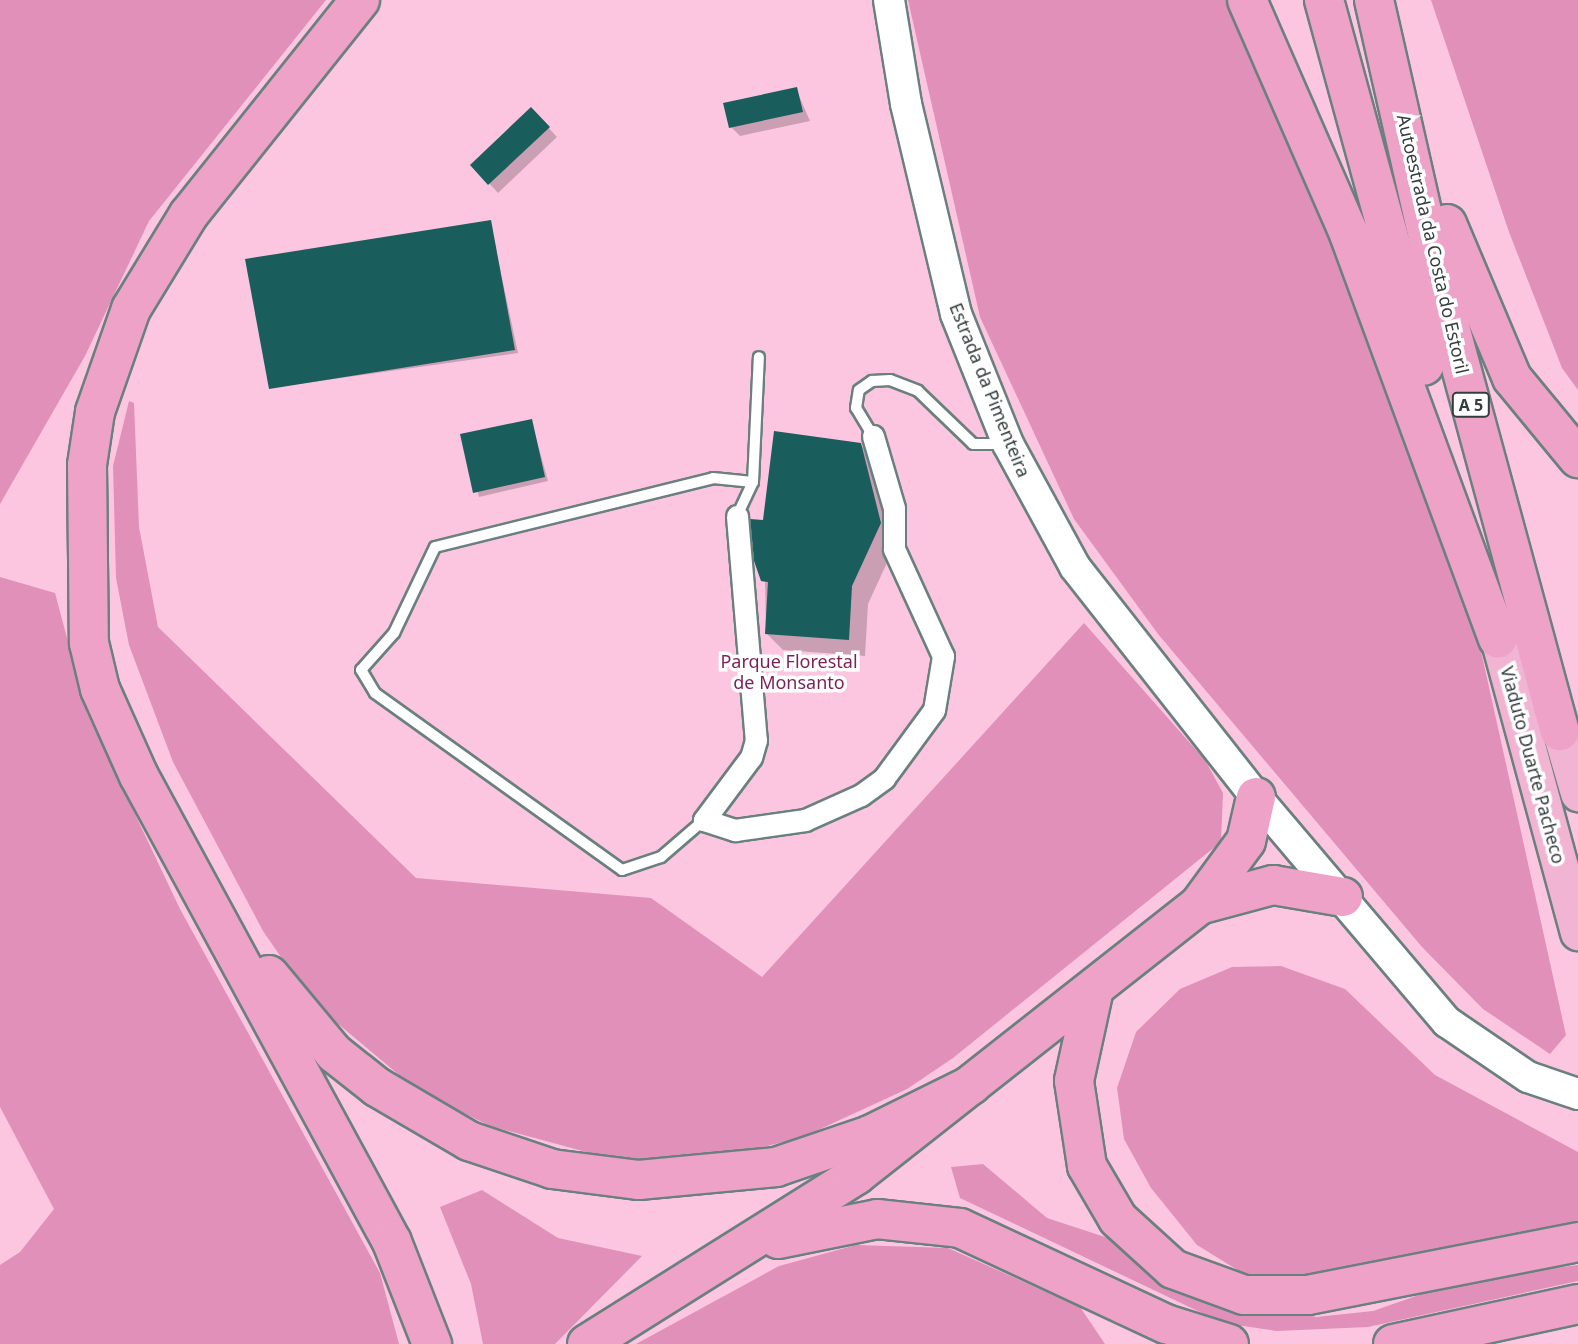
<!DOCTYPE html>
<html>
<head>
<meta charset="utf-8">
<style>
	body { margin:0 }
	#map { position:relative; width:1578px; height:1344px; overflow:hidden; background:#d7efee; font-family:"Noto Sans",sans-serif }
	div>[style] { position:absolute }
	.green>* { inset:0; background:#fdc6e0 }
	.forest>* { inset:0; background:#e190b9 }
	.shadow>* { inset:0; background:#0003 }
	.building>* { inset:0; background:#195d5c }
	.roads { filter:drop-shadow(2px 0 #6a807f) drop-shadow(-2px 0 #6a807f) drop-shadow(0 2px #6a807f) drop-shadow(0 -2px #6a807f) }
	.service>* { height:10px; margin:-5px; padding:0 5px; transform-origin:5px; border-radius:5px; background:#fff }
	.minor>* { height:21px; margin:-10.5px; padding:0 10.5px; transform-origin:10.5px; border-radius:10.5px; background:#fff }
	.secondary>* { height:30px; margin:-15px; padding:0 15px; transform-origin:15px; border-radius:15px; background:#fff }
	.trunk>* { height:35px; margin:-17.5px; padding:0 17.5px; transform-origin:17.5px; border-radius:17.5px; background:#f2b4d3 }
	.motorway>* { height:38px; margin:-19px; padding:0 19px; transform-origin:19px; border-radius:19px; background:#efa2c8 }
	span { translate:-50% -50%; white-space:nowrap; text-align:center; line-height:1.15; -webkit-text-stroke:7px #fff; paint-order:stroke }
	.shield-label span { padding:2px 5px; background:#fff; border:2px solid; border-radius:5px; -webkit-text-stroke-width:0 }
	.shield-label { font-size:16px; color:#333d3d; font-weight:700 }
	.street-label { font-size:18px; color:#333d3d }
	.park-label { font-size:18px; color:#7d1f57 }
</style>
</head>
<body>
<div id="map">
	<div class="green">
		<i style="clip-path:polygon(0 0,1578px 0,1578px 1344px,0 1344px)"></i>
	</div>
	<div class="forest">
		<i style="clip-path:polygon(0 0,326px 0,149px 221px,85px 356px,0 504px)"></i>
		<i style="clip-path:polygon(908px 0,1240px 0,1421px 461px,1481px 651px,1566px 1035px,1550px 1054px,1483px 1009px,1422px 947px,1158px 634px,1074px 519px,980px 317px)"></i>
		<i style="clip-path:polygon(1431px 0,1578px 0,1578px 390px,1562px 368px,1509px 232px)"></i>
		<i style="clip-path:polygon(129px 401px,134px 403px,139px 527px,158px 627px,416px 878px,651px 898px,762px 977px,1084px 623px,1205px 760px,1223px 793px,1221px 842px,953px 1058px,907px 1089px,803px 1137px,743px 1152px,654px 1160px,601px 1156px,490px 1126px,417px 1090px,312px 1002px,263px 931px,173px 762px,129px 645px,116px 578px,113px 466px)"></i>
		<i style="clip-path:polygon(0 577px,55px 593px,87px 713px,180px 909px,380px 1273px,399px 1344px,0 1344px,0 1265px,20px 1252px,54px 1209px,0 1107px)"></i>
		<i style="clip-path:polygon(1281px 966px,1345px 989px,1435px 1075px,1578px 1152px,1578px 1234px,1316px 1281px,1244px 1274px,1197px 1245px,1151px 1188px,1124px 1139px,1117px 1088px,1136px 1032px,1180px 989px,1232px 967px)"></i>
		<i style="clip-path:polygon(983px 1164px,1047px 1218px,1108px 1238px,1179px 1285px,1316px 1317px,1373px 1311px,1462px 1280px,1578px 1265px,1578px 1281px,1368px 1327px,1277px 1331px,1223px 1323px,960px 1198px,951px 1167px)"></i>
		<i style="clip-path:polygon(482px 1190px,558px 1238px,642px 1256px,555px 1344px,483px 1344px,471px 1284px,440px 1207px)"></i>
		<i style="clip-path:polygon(856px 1245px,948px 1248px,1080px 1307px,1105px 1344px,636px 1344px,779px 1266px)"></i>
	</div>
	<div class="shadow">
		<i style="clip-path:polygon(796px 89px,810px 121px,740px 136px,731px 127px)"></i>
		<i style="clip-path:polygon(531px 109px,557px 137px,498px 193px,472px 165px)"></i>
		<i style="clip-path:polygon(490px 222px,518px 353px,270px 388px)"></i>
		<i style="clip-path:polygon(531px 420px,548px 481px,479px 497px,462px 436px)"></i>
		<i style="clip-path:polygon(861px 445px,878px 462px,897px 541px,868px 604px,865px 656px,783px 650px,766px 633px,764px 522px)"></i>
	</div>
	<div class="building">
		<i style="clip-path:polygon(797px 87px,803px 112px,729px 128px,723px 103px)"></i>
		<i style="clip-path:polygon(531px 107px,550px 127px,488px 185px,470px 165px)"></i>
		<i style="clip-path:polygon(491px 220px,515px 350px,269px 389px,245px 259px)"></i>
		<i style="clip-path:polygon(532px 419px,545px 477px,473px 493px,460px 434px)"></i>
		<i style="clip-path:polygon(774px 431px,861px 443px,881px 523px,852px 586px,849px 640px,765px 634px,768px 582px,761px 581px,754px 561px,750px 519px,763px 520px)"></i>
	</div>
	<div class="roads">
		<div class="service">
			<i style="left:873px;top:436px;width:33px;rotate:-121deg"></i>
			<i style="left:856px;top:408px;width:18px;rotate:-81deg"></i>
			<i style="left:859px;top:390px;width:16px;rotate:-35deg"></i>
			<i style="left:872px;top:381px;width:18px;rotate:-3deg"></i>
			<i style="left:890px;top:380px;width:30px;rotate:21deg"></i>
			<i style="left:918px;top:391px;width:76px;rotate:43.9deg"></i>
			<i style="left:973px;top:444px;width:32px"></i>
			<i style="left:737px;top:516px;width:38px;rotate:-65deg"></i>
			<i style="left:753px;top:482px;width:125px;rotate:-87.3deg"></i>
			<i style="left:704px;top:820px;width:57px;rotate:139.3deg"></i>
			<i style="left:661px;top:857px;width:41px;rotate:161.6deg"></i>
			<i style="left:622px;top:870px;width:304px;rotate:-144.4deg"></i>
			<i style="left:375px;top:693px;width:27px;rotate:-121deg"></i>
			<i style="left:361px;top:670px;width:50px;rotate:-48.3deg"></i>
			<i style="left:394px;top:633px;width:95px;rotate:-64.5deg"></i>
			<i style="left:435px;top:547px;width:286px;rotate:-13.9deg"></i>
			<i style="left:713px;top:478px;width:40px;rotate:5.7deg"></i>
		</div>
		<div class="minor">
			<i style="left:737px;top:516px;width:225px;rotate:85.2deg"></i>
			<i style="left:756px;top:740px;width:18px;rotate:106deg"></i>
			<i style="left:751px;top:757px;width:79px;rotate:126.7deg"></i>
			<i style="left:704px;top:820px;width:33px;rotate:18deg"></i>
			<i style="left:735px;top:830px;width:71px;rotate:-8.1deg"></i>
			<i style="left:805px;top:820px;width:61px;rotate:-24.1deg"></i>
			<i style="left:861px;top:795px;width:29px;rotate:-36deg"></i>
			<i style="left:884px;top:778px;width:84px;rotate:-53.7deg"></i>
			<i style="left:934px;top:710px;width:55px;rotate:-80.5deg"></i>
			<i style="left:943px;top:656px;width:118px;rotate:-114.6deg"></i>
			<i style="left:894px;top:549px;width:41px;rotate:-90deg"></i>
			<i style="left:894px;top:508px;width:75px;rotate:-106.3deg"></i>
		</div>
		<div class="secondary">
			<i style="left:889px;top:0;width:105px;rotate:80.7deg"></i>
			<i style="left:906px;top:104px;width:216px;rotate:76.6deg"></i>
			<i style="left:956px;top:314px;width:140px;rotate:68.2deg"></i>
			<i style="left:1008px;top:444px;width:140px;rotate:61.4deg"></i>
			<i style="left:1075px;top:567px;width:293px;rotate:51.8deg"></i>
			<i style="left:1256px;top:797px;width:295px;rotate:49.7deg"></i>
			<i style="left:1447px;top:1022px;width:98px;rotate:34.2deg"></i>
			<i style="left:1528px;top:1077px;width:53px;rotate:18.8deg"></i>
		</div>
		<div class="trunk">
			<i style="left:1498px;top:638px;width:305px;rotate:74.8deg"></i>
			<i style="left:1560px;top:731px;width:65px;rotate:73.8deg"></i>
		</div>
		<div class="motorway">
			<i style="left:360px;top:0;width:274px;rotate:128.6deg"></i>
			<i style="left:189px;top:214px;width:111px;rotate:121.4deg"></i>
			<i style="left:131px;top:309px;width:109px;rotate:109.3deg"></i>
			<i style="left:95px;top:412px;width:54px;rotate:98.6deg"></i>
			<i style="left:87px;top:465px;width:178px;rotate:89.4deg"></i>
			<i style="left:89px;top:643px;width:47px;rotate:76.6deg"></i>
			<i style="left:100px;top:689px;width:95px;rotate:65.9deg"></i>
			<i style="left:139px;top:776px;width:530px;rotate:61.5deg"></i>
			<i style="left:392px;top:1242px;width:110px;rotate:68.6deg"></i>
			<i style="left:1247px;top:0;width:255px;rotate:66.4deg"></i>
			<i style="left:1349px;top:234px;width:431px;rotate:69.8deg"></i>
			<i style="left:1324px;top:0;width:379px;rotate:74.7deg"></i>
			<i style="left:1374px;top:0;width:302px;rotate:77.2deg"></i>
			<i style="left:1441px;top:294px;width:453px;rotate:74.8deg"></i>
			<i style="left:1447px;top:224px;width:167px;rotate:67.1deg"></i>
			<i style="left:1512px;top:378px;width:104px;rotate:50.5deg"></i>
			<i style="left:1199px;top:905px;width:77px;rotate:-15.1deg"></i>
			<i style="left:1273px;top:885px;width:71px;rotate:9.7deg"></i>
			<i style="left:269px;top:975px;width:102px;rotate:50.2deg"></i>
			<i style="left:334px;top:1053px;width:55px;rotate:38.3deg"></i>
			<i style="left:377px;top:1087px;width:107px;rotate:30.4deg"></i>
			<i style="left:469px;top:1141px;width:88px;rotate:18.6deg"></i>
			<i style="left:552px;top:1169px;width:88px;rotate:7.2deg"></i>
			<i style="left:639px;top:1180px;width:138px;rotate:-5.4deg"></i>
			<i style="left:776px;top:1167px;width:99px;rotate:-18.8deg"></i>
			<i style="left:870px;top:1135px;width:113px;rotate:-26.3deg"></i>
			<i style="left:1094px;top:989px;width:94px;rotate:102.3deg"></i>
			<i style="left:1074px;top:1081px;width:86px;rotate:81.3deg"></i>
			<i style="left:1087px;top:1166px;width:61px;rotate:59.7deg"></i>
			<i style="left:1118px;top:1219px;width:74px;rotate:42.3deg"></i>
			<i style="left:1173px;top:1269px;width:76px;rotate:20.1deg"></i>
			<i style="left:1244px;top:1295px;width:64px"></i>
			<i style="left:1308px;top:1295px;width:275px;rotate:-11.1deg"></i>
			<i style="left:778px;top:1239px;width:101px;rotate:-11.4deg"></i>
			<i style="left:877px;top:1219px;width:83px;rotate:6.2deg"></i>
			<i style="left:960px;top:1228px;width:227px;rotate:25deg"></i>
			<i style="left:1166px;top:1324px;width:66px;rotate:17.6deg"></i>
			<i style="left:587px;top:1344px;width:318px;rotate:-32.1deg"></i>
			<i style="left:856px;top:1175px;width:437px;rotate:-38.2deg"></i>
			<i style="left:1199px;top:905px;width:79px;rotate:-53.7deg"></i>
			<i style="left:1246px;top:841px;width:45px;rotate:-77.2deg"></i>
			<i style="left:1393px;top:1344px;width:189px;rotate:-12.2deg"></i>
		</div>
	</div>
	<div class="shield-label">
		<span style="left:1471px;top:405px">A 5</span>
	</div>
	<div class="street-label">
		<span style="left:1433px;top:244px;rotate:77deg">Autoestrada da Costa do Estoril</span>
		<span style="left:990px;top:390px;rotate:68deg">Estrada da Pimenteira</span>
		<span style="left:1533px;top:765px;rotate:75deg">Viaduto Duarte Pacheco</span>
	</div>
	<div class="park-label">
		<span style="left:789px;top:672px">Parque Florestal<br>de Monsanto</span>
	</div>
</div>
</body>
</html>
